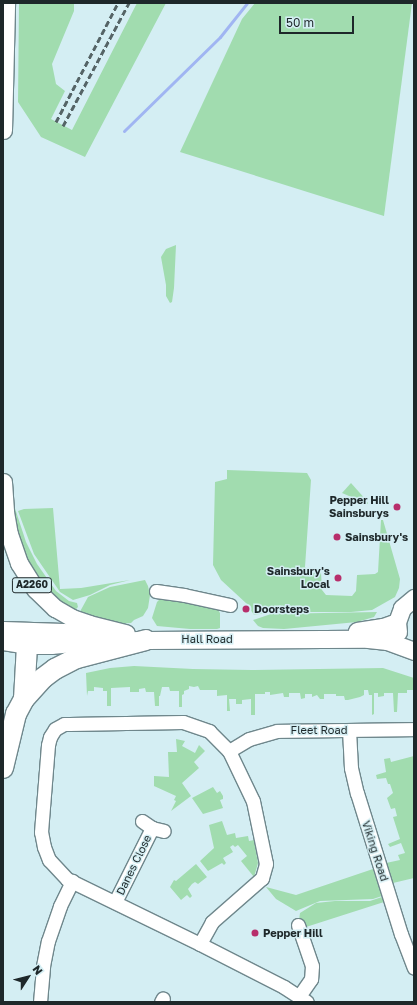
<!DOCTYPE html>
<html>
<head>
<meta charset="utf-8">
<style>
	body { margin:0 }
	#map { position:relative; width:417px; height:1005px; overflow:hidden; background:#d4eef3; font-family:"Golos Text",sans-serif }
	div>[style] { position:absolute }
	.green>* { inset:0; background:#a1dcaf }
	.stream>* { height:3px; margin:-1.5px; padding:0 1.5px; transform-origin:1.5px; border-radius:1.5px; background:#a0b5f2 }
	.roads { filter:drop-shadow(1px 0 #6f878c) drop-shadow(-1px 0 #6f878c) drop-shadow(0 1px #6f878c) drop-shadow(0 -1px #6f878c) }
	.minor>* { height:13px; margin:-6.5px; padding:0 6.5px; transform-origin:6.5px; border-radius:6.5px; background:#fff }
	.major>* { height:17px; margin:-8.5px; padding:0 8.5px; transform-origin:8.5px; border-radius:8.5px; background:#fff }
	.highway>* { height:20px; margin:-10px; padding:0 10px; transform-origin:10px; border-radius:10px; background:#fff }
	.rail>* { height:3px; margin-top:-1.5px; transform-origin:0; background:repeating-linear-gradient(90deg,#556466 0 6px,transparent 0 9px) }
	.dots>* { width:11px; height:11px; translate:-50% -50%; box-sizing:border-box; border:2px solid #d4eef3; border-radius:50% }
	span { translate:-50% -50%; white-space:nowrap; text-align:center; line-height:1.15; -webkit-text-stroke:3px #d4eef3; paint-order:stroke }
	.shield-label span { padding:1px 3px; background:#d4eef3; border:1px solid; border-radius:3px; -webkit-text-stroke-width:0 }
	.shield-label { font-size:10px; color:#1e282a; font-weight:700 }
	.poi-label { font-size:11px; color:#1e282a; font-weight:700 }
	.right { translate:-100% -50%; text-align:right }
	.left { translate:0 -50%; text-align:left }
	.street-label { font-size:11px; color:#1e282a }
	.frame { position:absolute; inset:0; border:4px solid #1e282a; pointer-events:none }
	.north { position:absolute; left:8px; top:957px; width:40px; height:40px; -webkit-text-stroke:3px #d4eef3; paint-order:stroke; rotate:54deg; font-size:11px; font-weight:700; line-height:16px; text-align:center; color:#1e282a }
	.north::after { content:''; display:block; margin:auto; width:14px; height:18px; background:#1e282a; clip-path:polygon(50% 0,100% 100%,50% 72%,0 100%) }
	.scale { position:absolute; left:279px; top:16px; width:75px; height:18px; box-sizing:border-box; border:2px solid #1e282a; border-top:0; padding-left:5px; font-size:12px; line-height:14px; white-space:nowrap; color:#1e282a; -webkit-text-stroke:3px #d4eef3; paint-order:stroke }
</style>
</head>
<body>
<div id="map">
	<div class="green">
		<i style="clip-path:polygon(19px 3px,74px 3px,74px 11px,52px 64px,56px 84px,65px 91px,51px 119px,72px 130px,137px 3px,166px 3px,85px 157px,41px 137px,18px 102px)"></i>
		<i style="clip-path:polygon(255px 3px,412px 3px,384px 216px,180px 152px,242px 19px)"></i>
		<i style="clip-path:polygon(176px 245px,174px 288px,172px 302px,170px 303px,166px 296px,166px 285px,161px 257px,166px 249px)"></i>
		<i style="clip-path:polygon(227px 470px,307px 473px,311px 480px,305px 567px,309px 572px,321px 572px,322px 590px,326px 595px,352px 596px,356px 591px,357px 575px,375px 574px,378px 572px,381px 520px,383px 520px,400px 579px,399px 588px,395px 597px,372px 610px,351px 612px,271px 612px,254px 615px,247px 604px,221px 580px,213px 565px,215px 482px,227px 479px)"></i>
		<i style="clip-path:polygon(351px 483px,367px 501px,368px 504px,342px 493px)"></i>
		<i style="clip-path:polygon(10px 493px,26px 542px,37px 564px,56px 591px,69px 601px,77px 603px,78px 607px,73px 612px,57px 605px,19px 552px)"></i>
		<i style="clip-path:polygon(53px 508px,60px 589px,81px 588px,130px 580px,110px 585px,90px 595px,73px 600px,60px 592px,34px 554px,18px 511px,24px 509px)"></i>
		<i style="clip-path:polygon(145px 580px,148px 586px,150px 595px,148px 608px,143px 616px,134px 620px,131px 623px,118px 624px,77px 617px,88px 597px,110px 587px)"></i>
		<i style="clip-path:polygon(162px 597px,217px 608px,220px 613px,220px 628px,217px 629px,190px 629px,157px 626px,152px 618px,157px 602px)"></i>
		<i style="clip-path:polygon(377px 612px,374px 617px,357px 622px,284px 629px,263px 628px,258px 626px,253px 620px,271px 614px)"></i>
		<i style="clip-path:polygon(134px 666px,193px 669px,252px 670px,383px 668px,414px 678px,414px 693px,413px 690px,407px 690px,407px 693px,398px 693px,397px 712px,394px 712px,393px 693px,384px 693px,384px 696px,378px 697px,378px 693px,374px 693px,374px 714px,372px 715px,372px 695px,369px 695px,368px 690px,364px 690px,364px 695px,360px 697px,348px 700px,345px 700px,344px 696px,336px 696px,336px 694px,324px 694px,324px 699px,320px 699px,317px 695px,312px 697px,312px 694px,305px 694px,305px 698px,301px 699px,300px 693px,289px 693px,289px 697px,284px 697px,283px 693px,270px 695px,270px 692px,265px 692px,265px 694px,255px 694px,255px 715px,251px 715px,251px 699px,242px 700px,242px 704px,236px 704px,236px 699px,229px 699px,230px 711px,227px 711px,227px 695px,217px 696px,217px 690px,200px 690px,198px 686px,194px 687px,189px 686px,189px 689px,184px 691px,184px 694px,182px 695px,182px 707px,179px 707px,179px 691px,170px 691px,169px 687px,162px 687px,160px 696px,159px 696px,159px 706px,155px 706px,154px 692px,146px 692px,145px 688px,139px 689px,139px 692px,130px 692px,130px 687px,111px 688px,111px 706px,107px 706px,107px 691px,103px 691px,103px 688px,94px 687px,94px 691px,88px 691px,87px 696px,86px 673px,110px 668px)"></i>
		<i style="clip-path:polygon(176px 739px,185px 741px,182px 746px,195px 753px,199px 745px,205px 751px,194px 762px,199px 768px,182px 783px,191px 796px,171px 811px,176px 801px,174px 800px,176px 796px,154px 786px,154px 776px,169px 777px,168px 752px,177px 752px)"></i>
		<i style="clip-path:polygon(414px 756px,414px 878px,393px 883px,386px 863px,400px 860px,398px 855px,405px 853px,401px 843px,390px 847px,388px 844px,400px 839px,393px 817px,397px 816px,395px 808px,391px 809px,387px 798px,393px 793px,390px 784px,388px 784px,386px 778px,377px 779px,376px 775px,386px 772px,384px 759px,390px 758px,391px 762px)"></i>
		<i style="clip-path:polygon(213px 787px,217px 793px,220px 791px,223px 796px,223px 799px,220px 800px,223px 808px,203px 814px,192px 798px)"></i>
		<i style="clip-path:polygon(222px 821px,227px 835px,235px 833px,236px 838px,248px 836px,249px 841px,254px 840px,258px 863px,254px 877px,241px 861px,247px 856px,238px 845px,235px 847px,233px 845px,230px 847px,233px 852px,223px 858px,226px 863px,224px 865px,222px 863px,208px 871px,200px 861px,214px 848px,209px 825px)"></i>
		<i style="clip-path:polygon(196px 864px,207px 877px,198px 884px,195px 882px,192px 884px,188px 889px,192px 896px,190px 898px,187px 895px,181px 900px,170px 887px,174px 880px,176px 881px)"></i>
		<i style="clip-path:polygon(373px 869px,382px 896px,373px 899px,320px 901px,296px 911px,276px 899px,266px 887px,296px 895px)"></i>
		<i style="clip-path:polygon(382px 897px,384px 902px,306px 927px,302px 928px,299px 920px,300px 913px,316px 903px,335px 901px,370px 901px)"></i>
	</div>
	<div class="stream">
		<i style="left:124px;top:131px;width:134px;rotate:-44.4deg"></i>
		<i style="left:220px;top:37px;width:43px;rotate:-51.5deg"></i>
	</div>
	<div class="roads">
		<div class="minor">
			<i style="left:156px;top:591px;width:28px;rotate:8deg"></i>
			<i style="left:184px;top:595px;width:47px;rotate:12.3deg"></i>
			<i style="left:183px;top:722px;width:28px;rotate:19deg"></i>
			<i style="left:209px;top:731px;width:28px;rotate:45deg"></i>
			<i style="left:229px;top:751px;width:55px;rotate:64.4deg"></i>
			<i style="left:253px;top:801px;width:64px;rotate:78.3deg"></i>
			<i style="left:266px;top:864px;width:15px;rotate:106deg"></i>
			<i style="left:262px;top:878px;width:67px;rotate:138.7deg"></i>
			<i style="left:212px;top:922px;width:25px;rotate:119deg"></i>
			<i style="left:200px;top:944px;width:148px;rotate:-154deg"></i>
			<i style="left:67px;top:879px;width:26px;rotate:-133deg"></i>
			<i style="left:49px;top:860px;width:14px;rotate:-111deg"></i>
			<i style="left:44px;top:847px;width:15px;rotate:-101deg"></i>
			<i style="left:41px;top:832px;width:87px;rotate:-85.4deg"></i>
			<i style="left:48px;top:745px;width:8px;rotate:-76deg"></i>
			<i style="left:50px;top:737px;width:9px;rotate:-58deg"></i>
			<i style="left:55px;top:729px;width:10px;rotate:-29deg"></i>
			<i style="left:64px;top:724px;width:5px"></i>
			<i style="left:69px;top:724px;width:114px;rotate:-1deg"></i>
			<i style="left:349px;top:730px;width:38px;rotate:87deg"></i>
			<i style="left:351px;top:768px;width:26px;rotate:77deg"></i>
			<i style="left:357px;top:793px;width:148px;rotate:72.7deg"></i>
			<i style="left:401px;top:934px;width:36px;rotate:69deg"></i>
			<i style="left:229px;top:751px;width:23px;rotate:-31deg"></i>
			<i style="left:249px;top:739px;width:29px;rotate:-16deg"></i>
			<i style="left:277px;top:731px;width:137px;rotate:-0.8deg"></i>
			<i style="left:142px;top:821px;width:12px;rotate:35deg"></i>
			<i style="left:152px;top:828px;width:12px;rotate:14deg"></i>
			<i style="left:115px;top:902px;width:83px;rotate:-63.4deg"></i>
			<i style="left:298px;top:925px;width:43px;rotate:71.1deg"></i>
			<i style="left:312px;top:966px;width:13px;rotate:94deg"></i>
			<i style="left:311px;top:979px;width:21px;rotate:125deg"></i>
			<i style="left:200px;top:944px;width:94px;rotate:27.1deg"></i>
			<i style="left:284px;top:987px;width:27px;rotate:33deg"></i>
			<i style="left:40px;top:1002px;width:36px;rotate:-85deg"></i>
			<i style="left:43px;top:966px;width:25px;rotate:-79deg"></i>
			<i style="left:48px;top:941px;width:37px;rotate:-71deg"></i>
			<i style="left:60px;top:906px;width:28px;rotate:-64deg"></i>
			<i style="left:161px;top:1002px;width:4px;rotate:-63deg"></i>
		</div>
		<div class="major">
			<i style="left:3px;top:130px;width:127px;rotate:-88.6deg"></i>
			<i style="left:3px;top:482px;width:30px;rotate:86deg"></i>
			<i style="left:5px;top:512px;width:22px;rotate:80deg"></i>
			<i style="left:9px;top:534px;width:31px;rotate:71deg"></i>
			<i style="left:19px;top:563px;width:31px;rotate:58deg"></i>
			<i style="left:35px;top:589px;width:28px;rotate:44deg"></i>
			<i style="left:55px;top:608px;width:20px;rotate:30deg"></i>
			<i style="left:72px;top:618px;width:18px;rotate:19deg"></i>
			<i style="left:89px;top:624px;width:38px;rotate:14deg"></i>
			<i style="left:3px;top:630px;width:90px;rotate:1.9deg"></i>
			<i style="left:357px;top:631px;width:26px;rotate:-9deg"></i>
			<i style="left:383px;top:627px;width:15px;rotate:-20deg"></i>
			<i style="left:398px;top:632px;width:10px;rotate:-96deg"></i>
			<i style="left:397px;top:622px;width:15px;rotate:-70deg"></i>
			<i style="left:402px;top:608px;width:16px;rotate:-40deg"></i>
			<i style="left:3px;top:641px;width:24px;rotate:9deg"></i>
			<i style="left:27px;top:645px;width:24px"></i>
			<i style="left:51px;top:645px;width:42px;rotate:-5.4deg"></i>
			<i style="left:93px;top:641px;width:53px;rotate:-1.1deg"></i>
			<i style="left:146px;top:640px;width:222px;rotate:-0.3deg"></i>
			<i style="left:368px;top:639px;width:19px;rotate:6deg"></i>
			<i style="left:387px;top:641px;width:29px;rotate:20deg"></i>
		</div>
		<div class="highway">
			<i style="left:24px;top:699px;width:54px;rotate:-86.8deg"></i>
			<i style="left:3px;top:768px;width:56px;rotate:-76.5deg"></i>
			<i style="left:16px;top:714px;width:17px;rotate:-62deg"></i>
			<i style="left:24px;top:699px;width:28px;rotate:-48deg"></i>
			<i style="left:43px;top:678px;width:15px;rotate:-37deg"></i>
			<i style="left:55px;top:669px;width:25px;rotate:-27deg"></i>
			<i style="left:77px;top:658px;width:71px;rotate:-14.6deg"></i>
		</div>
	</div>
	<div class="rail">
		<i style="left:56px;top:122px;width:134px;rotate:-62.5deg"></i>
		<i style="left:63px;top:126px;width:140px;rotate:-61.8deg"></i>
	</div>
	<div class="dots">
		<i style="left:397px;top:507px;background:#b72e6b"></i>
		<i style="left:337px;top:537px;background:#b72e6b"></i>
		<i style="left:338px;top:578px;background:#b72e6b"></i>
		<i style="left:246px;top:609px;background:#b72e6b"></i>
		<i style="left:255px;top:933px;background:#b72e6b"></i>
	</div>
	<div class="shield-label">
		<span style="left:32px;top:585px">A2260</span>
	</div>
	<div class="poi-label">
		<span class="right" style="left:389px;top:507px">Pepper Hill<br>Sainsburys</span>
		<span class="left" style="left:345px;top:537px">Sainsbury's</span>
		<span class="right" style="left:330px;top:578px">Sainsbury's<br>Local</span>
		<span class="left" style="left:254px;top:609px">Doorsteps</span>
		<span class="left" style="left:263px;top:933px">Pepper Hill</span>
	</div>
	<div class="street-label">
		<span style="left:207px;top:639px">Hall Road</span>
		<span style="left:319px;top:730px">Fleet Road</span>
		<span style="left:375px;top:851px;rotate:72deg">Viking Road</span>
		<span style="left:134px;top:865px;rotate:-64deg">Danes Close</span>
	</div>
	<div class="frame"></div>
	<div class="north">N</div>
	<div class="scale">50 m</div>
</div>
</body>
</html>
